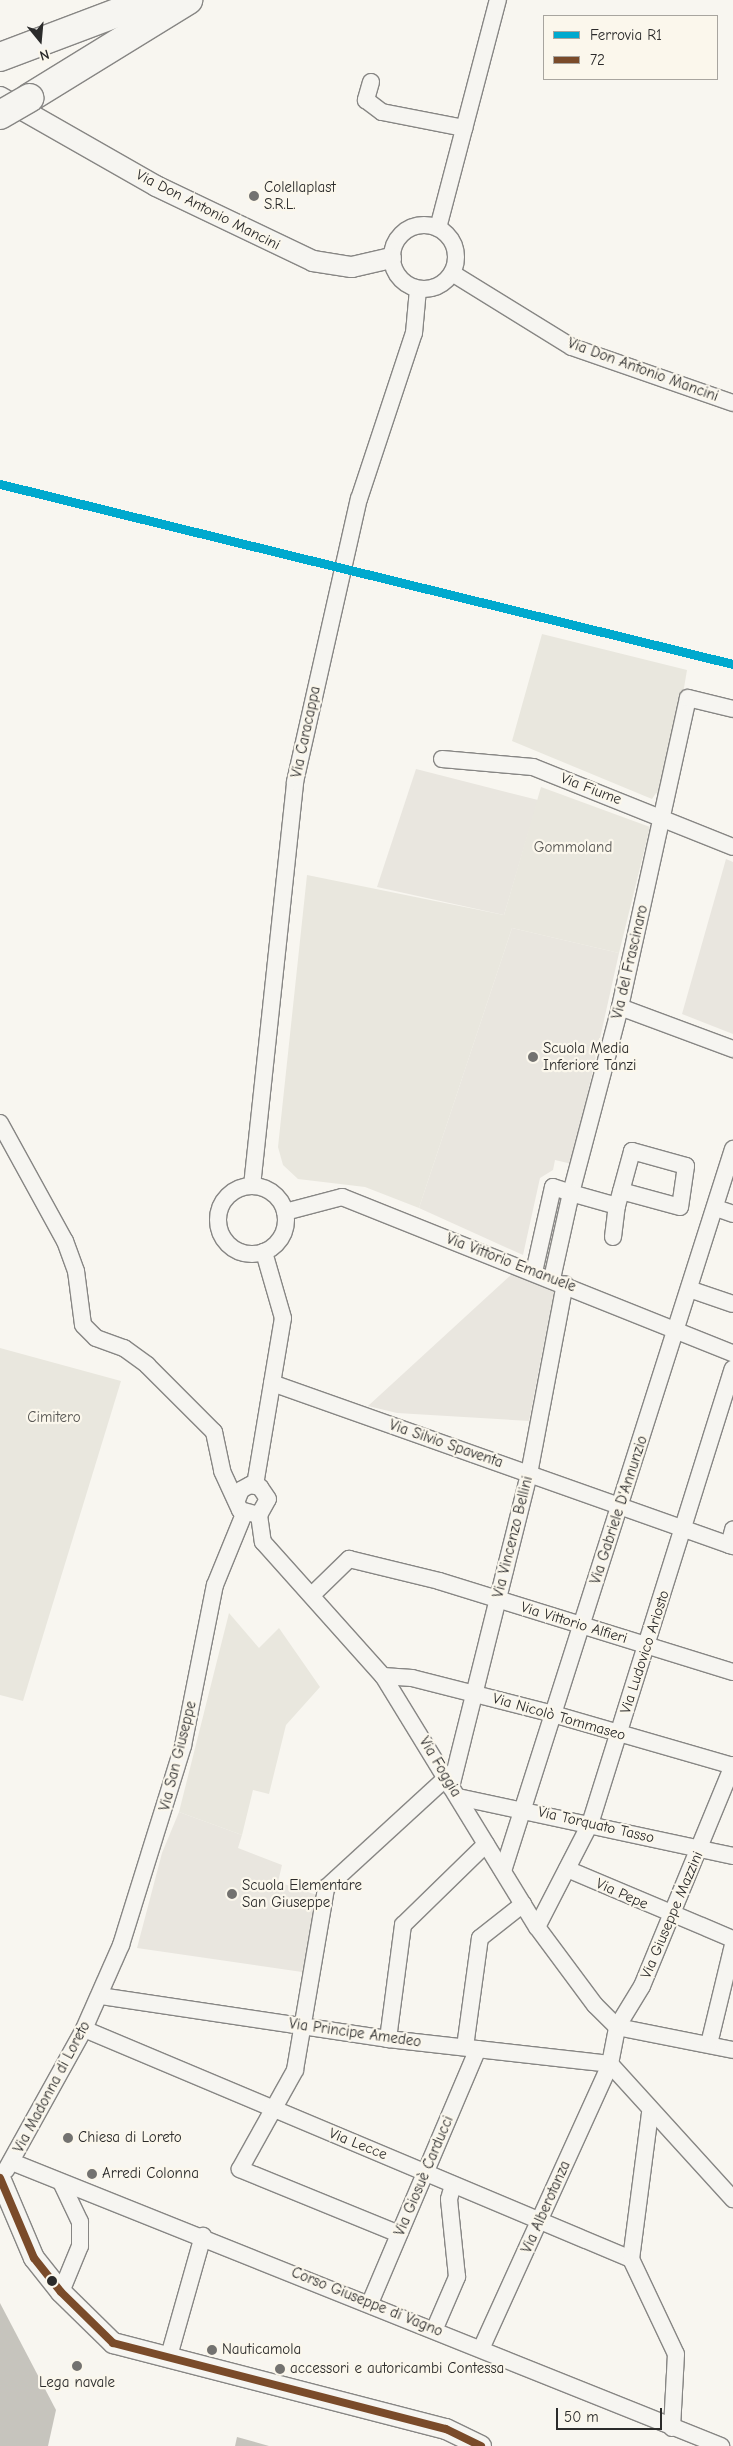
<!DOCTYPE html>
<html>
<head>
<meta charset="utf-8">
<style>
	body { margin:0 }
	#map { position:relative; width:733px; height:2446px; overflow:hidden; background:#f8f6f0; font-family:"Comic Neue",sans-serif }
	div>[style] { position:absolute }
	.built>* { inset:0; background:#e9e6df }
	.green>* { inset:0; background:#e9e7de }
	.water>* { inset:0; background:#c6c4bd }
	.roads { filter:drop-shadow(1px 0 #878684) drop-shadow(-1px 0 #878684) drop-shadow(0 1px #878684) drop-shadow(0 -1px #878684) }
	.minor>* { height:16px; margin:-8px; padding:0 8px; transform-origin:8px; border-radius:8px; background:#f6f5f1 }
	.minor>.ring { margin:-8px; padding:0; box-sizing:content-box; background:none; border:16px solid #f6f5f1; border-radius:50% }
	.tertiary>* { height:20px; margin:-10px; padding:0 10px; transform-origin:10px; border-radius:10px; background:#f6f5f1 }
	.trunk>* { height:28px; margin:-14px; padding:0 14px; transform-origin:14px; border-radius:14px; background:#f6f5f1 }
	.bridges { filter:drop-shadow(1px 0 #878684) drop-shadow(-1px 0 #878684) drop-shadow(0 1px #878684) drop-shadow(0 -1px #878684) }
	.trunk-bridge>* { height:28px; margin:-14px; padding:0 14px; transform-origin:14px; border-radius:14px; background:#f6f5f1 }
	.bus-1>* { height:8px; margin:-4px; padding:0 4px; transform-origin:4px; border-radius:4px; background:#7a4b2a }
	.rail-1>* { height:9px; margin:-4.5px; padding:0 4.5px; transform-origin:4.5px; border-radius:4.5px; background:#00a9ce }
	.dots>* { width:14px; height:14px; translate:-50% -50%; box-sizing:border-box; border:2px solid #fbf7ec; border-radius:50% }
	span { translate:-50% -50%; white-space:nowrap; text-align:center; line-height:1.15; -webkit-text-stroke:4.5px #fbf7ec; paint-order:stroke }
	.poi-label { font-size:15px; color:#2b2b2b }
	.left { translate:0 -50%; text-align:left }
	.street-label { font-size:15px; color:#2b2b2b }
	.park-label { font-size:15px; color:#585754 }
	.legend { position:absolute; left:543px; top:15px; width:175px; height:65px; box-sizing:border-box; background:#fbf7ec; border:1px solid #a8a59f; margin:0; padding:6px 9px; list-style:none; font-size:15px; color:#2b2b2b }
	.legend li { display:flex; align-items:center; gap:10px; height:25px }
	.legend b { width:25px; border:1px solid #a8a59f }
	.north { position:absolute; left:15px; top:15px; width:50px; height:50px; -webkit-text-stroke:4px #fbf7ec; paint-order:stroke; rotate:163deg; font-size:14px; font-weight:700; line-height:20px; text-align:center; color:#2b2b2b }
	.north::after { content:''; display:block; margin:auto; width:18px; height:22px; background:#2b2b2b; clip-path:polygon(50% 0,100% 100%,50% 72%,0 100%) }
	.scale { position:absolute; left:556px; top:2408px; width:106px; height:22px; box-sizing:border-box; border:2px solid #2b2b2b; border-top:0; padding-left:6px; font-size:15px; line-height:18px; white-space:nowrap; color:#2b2b2b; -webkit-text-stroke:4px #fbf7ec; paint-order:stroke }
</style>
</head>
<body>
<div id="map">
	<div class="built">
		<i style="clip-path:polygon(416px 769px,538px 800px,504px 915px,377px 887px)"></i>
		<i style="clip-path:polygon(726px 859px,733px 862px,733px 1034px,682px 1014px)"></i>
		<i style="clip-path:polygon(512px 928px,619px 953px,572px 1164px,555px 1160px,553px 1170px,540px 1178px,523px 1255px,419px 1208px)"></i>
		<i style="clip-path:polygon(512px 1274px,554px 1292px,529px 1421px,397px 1413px,368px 1406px)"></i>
		<i style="clip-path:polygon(179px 1812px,242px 1835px,238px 1848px,282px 1865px,278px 1882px,317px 1895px,309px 1973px,137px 1948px,162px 1853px)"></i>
	</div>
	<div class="green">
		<i style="clip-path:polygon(542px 634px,687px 670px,666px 795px,656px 793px,652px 799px,512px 741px)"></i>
		<i style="clip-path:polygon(541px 787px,650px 827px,619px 953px,512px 928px,419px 1208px,365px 1187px,298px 1179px,283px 1165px,278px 1147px,307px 875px,504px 915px)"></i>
		<i style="clip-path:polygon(0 1348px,121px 1381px,23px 1701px,0 1695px)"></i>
		<i style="clip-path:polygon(229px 1613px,259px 1648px,279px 1628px,320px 1687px,286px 1725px,269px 1794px,253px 1790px,242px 1835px,179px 1812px)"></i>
	</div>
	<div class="water">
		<i style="clip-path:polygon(0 2303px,56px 2410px,48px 2446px,0 2446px)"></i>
		<i style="clip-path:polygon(237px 2437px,269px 2446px,235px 2446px)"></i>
	</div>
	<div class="roads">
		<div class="minor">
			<i style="left:371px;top:82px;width:19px;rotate:106deg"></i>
			<i style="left:366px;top:100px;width:20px;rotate:37deg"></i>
			<i style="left:382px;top:112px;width:84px;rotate:11deg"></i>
			<i class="ring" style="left:392px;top:225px;width:48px;height:48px"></i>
			<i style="left:438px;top:228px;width:236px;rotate:-75.3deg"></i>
			<i style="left:452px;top:273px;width:141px;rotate:31.7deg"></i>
			<i style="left:572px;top:347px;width:170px;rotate:19.2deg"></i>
			<i style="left:442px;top:759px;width:91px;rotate:5deg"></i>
			<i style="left:533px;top:767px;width:215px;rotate:21.8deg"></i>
			<i style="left:620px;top:1007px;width:121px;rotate:20.4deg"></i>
			<i style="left:0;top:1123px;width:135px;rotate:61.2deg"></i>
			<i style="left:65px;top:1241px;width:32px;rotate:70deg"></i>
			<i style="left:76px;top:1271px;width:54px;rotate:82.6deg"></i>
			<i style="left:83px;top:1325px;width:18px;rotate:45deg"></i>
			<i style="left:96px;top:1338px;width:30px;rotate:20deg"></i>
			<i style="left:124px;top:1348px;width:29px;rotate:36deg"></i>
			<i style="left:147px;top:1365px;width:95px;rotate:45deg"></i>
			<i style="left:214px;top:1432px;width:40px;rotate:78deg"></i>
			<i style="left:222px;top:1471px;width:43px;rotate:65.2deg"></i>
			<i style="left:240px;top:1510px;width:20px;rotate:15deg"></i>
			<i style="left:259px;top:1515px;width:18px;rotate:-61deg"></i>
			<i style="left:268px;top:1499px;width:14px;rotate:-124deg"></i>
			<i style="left:260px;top:1487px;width:10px;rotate:-169deg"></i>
			<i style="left:250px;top:1485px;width:10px;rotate:151deg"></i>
			<i style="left:241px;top:1490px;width:11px;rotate:112deg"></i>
			<i style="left:252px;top:1186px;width:406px;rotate:-83.9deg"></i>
			<i style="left:295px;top:782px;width:290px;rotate:-77.3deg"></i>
			<i style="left:359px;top:499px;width:175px;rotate:-71.7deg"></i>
			<i style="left:414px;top:333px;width:44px;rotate:-84.8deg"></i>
			<i class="ring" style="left:218px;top:1186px;width:52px;height:52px"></i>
			<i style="left:617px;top:1206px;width:48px;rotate:-164.2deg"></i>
			<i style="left:571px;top:1193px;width:192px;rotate:-75.2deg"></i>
			<i style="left:620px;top:1007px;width:316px;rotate:-77.6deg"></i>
			<i style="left:688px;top:698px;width:46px;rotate:13.7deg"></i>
			<i style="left:716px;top:1208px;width:18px;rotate:19deg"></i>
			<i style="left:285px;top:1212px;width:59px;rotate:-14.7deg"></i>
			<i style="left:342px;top:1197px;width:421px;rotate:21.8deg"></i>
			<i style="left:613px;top:1237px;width:31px;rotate:-83deg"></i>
			<i style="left:617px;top:1206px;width:57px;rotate:-74.7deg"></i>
			<i style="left:632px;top:1151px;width:56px;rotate:15.5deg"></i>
			<i style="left:686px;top:1166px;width:41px;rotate:98.3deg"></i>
			<i style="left:680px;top:1207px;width:61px;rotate:-164.8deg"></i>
			<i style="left:534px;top:1272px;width:87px;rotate:-77.4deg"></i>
			<i style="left:553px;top:1187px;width:19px;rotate:18deg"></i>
			<i style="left:571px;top:1193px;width:88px;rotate:102.5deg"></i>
			<i style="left:689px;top:1289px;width:46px;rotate:18.8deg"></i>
			<i style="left:272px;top:1383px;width:489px;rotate:19.5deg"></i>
			<i style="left:255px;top:1485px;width:169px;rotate:-80.5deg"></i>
			<i style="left:283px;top:1318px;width:69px;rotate:-106.1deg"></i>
			<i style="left:259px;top:1515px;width:27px;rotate:82deg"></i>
			<i style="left:263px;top:1542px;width:180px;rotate:48.2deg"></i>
			<i style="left:383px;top:1676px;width:294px;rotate:58.5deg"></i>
			<i style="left:537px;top:1927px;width:97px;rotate:53.4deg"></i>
			<i style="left:595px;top:2005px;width:31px;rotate:45deg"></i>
			<i style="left:617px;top:2027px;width:118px;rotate:11.2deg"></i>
			<i style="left:729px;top:1545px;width:16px;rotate:-75deg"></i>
			<i style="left:312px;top:1595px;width:52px;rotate:-44.2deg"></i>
			<i style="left:349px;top:1559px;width:93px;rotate:13.7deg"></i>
			<i style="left:439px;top:1581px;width:308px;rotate:17.2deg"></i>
			<i style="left:383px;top:1676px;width:29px;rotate:4deg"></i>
			<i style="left:412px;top:1678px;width:146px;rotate:14.3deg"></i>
			<i style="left:553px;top:1714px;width:187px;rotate:16.1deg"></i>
			<i style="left:451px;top:1787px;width:323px;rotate:-76deg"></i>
			<i style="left:529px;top:1474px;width:193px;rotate:-79.3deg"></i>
			<i style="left:458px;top:1797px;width:281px;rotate:12.1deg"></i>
			<i style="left:567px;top:1869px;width:180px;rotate:22.9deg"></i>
			<i style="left:503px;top:1871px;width:758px;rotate:-72.33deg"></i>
			<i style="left:537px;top:1927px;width:116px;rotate:-62.8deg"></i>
			<i style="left:590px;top:1824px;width:477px;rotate:-72.6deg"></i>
			<i style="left:101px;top:1996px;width:290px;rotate:8.5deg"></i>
			<i style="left:388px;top:2039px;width:223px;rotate:6.4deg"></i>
			<i style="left:84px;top:2029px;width:593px;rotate:22.81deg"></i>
			<i style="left:388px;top:2039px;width:115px;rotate:-82.5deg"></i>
			<i style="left:403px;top:1925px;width:116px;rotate:-44.3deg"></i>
			<i style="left:709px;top:2044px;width:102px;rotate:-76.4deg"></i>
			<i style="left:465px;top:2047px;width:110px;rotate:-82.2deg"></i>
			<i style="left:480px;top:1938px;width:55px;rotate:-38.3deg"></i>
			<i style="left:610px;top:2064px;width:183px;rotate:47.7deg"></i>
			<i style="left:650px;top:2113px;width:147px;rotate:97.4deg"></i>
			<i style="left:631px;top:2259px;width:105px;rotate:64.7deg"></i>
			<i style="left:676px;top:2354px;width:74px;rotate:93.1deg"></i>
			<i style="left:12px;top:2162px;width:764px;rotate:21.83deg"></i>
			<i style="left:6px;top:2170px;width:161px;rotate:-61deg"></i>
			<i style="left:84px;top:2029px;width:92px;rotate:-66.2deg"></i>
			<i style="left:121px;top:1945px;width:208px;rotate:-72.7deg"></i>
			<i style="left:183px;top:1746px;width:164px;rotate:-78.8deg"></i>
			<i style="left:215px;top:1585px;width:77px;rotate:-67.8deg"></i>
			<i style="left:399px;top:2234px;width:172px;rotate:-157.8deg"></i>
			<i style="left:240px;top:2169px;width:113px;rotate:-60.9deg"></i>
			<i style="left:295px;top:2070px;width:185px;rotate:-80.3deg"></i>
			<i style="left:326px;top:1888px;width:163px;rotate:-42.5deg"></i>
			<i style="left:61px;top:2292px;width:50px;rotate:-67.6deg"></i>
			<i style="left:80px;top:2246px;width:24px;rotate:-90deg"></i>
			<i style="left:80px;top:2222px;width:44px;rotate:-115.4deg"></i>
			<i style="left:370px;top:2303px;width:276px;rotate:-67deg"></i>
			<i style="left:435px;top:2328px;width:56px;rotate:-66.7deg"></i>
			<i style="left:457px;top:2277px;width:78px;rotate:-95.9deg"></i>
			<i style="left:449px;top:2199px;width:15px;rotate:-74deg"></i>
			<i style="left:481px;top:2349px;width:313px;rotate:-65.6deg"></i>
			<i style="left:610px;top:2064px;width:38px;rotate:-79deg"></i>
			<i style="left:617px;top:2027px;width:48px;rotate:-58.6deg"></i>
			<i style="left:642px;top:1986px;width:239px;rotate:-67.6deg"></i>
			<i style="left:169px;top:2356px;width:125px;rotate:-74.2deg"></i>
		</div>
		<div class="tertiary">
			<i style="left:0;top:97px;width:180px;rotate:29.7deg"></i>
			<i style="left:156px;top:186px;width:174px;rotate:25.5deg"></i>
			<i style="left:313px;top:261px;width:39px;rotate:9deg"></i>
			<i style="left:352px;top:267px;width:40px;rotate:-13deg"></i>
			<i style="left:0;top:2178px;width:87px;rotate:67deg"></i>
			<i style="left:34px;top:2258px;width:43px;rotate:51.5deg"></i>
			<i style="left:61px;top:2292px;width:73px;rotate:44.4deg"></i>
			<i style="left:113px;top:2343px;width:344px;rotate:14.5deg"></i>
			<i style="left:446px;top:2429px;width:39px;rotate:26deg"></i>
		</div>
		<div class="trunk">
			<i style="left:0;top:57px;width:161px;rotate:-20.7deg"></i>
			<i style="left:29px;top:98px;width:187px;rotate:-31.6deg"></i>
		</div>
	</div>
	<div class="bridges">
		<div class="trunk-bridge">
			<i style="left:0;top:115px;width:34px;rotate:-30deg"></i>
		</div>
	</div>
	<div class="bus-1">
		<i style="left:0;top:2178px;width:87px;rotate:67deg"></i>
		<i style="left:34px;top:2258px;width:43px;rotate:51.5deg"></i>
		<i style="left:61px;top:2292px;width:73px;rotate:44.4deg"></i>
		<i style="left:113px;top:2343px;width:344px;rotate:14.5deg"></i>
		<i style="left:446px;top:2429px;width:39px;rotate:26deg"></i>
	</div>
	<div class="rail-1">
		<i style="left:0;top:484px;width:755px;rotate:13.8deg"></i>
	</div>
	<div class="dots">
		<i style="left:254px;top:196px;background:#737270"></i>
		<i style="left:533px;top:1057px;background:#737270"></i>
		<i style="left:232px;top:1894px;background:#737270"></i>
		<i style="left:68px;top:2138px;background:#737270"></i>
		<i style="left:92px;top:2174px;background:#737270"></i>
		<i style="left:52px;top:2281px;background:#2b2b2b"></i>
		<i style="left:212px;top:2350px;background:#737270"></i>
		<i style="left:77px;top:2366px;background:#737270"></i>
		<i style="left:280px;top:2369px;background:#737270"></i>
	</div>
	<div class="poi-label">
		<span class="left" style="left:264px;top:196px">Colellaplast<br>S.R.L.</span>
		<span class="left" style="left:543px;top:1057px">Scuola Media<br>Inferiore Tanzi</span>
		<span class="left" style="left:242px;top:1894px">Scuola Elementare<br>San Giuseppe</span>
		<span class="left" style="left:78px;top:2138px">Chiesa di Loreto</span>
		<span class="left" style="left:102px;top:2174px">Arredi Colonna</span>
		<span class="left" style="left:222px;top:2350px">Nauticamola</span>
		<span class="left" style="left:290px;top:2369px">accessori e autoricambi Contessa</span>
		<span style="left:77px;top:2383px">Lega navale</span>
	</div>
	<div class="street-label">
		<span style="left:208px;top:210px;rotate:27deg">Via Don Antonio Mancini</span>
		<span style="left:643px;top:370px;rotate:20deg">Via Don Antonio Mancini</span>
		<span style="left:306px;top:732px;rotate:-78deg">Via Caracappa</span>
		<span style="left:591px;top:789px;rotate:21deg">Via Fiume</span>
		<span style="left:630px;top:962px;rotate:-77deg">Via del Frascinaro</span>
		<span style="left:511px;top:1263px;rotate:21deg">Via Vittorio Emanuele</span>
		<span style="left:446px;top:1444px;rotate:19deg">Via Silvio Spaventa</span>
		<span style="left:619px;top:1510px;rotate:-72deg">Via Gabriele D'Annunzio</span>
		<span style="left:513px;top:1537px;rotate:-76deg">Via Vincenzo Bellini</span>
		<span style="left:574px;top:1623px;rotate:17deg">Via Vittorio Alfieri</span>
		<span style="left:645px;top:1652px;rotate:-72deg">Via Ludovico Ariosto</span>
		<span style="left:559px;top:1717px;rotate:16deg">Via Nicolò Tommaseo</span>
		<span style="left:178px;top:1756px;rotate:-76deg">Via San Giuseppe</span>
		<span style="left:440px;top:1767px;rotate:59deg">Via Foggia</span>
		<span style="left:596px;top:1825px;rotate:13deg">Via Torquato Tasso</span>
		<span style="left:622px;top:1894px;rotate:24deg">Via Pepe</span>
		<span style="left:672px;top:1915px;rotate:-67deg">Via Giuseppe Mazzini</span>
		<span style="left:355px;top:2033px;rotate:8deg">Via Principe Amedeo</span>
		<span style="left:52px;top:2087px;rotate:-62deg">Via Madonna di Loreto</span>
		<span style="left:358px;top:2144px;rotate:22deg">Via Lecce</span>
		<span style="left:424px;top:2176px;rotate:-67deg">Via Giosuè Carducci</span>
		<span style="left:546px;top:2207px;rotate:-66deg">Via Alberotanza</span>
		<span style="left:367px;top:2302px;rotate:22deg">Corso Giuseppe di Vagno</span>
	</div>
	<div class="park-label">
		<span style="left:573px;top:848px">Gommoland</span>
		<span style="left:54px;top:1418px">Cimitero</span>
	</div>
	<ul class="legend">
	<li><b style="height:6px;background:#00a9ce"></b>Ferrovia R1</li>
	<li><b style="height:6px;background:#7a4b2a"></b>72</li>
	</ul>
	<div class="north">N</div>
	<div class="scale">50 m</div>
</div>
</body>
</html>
